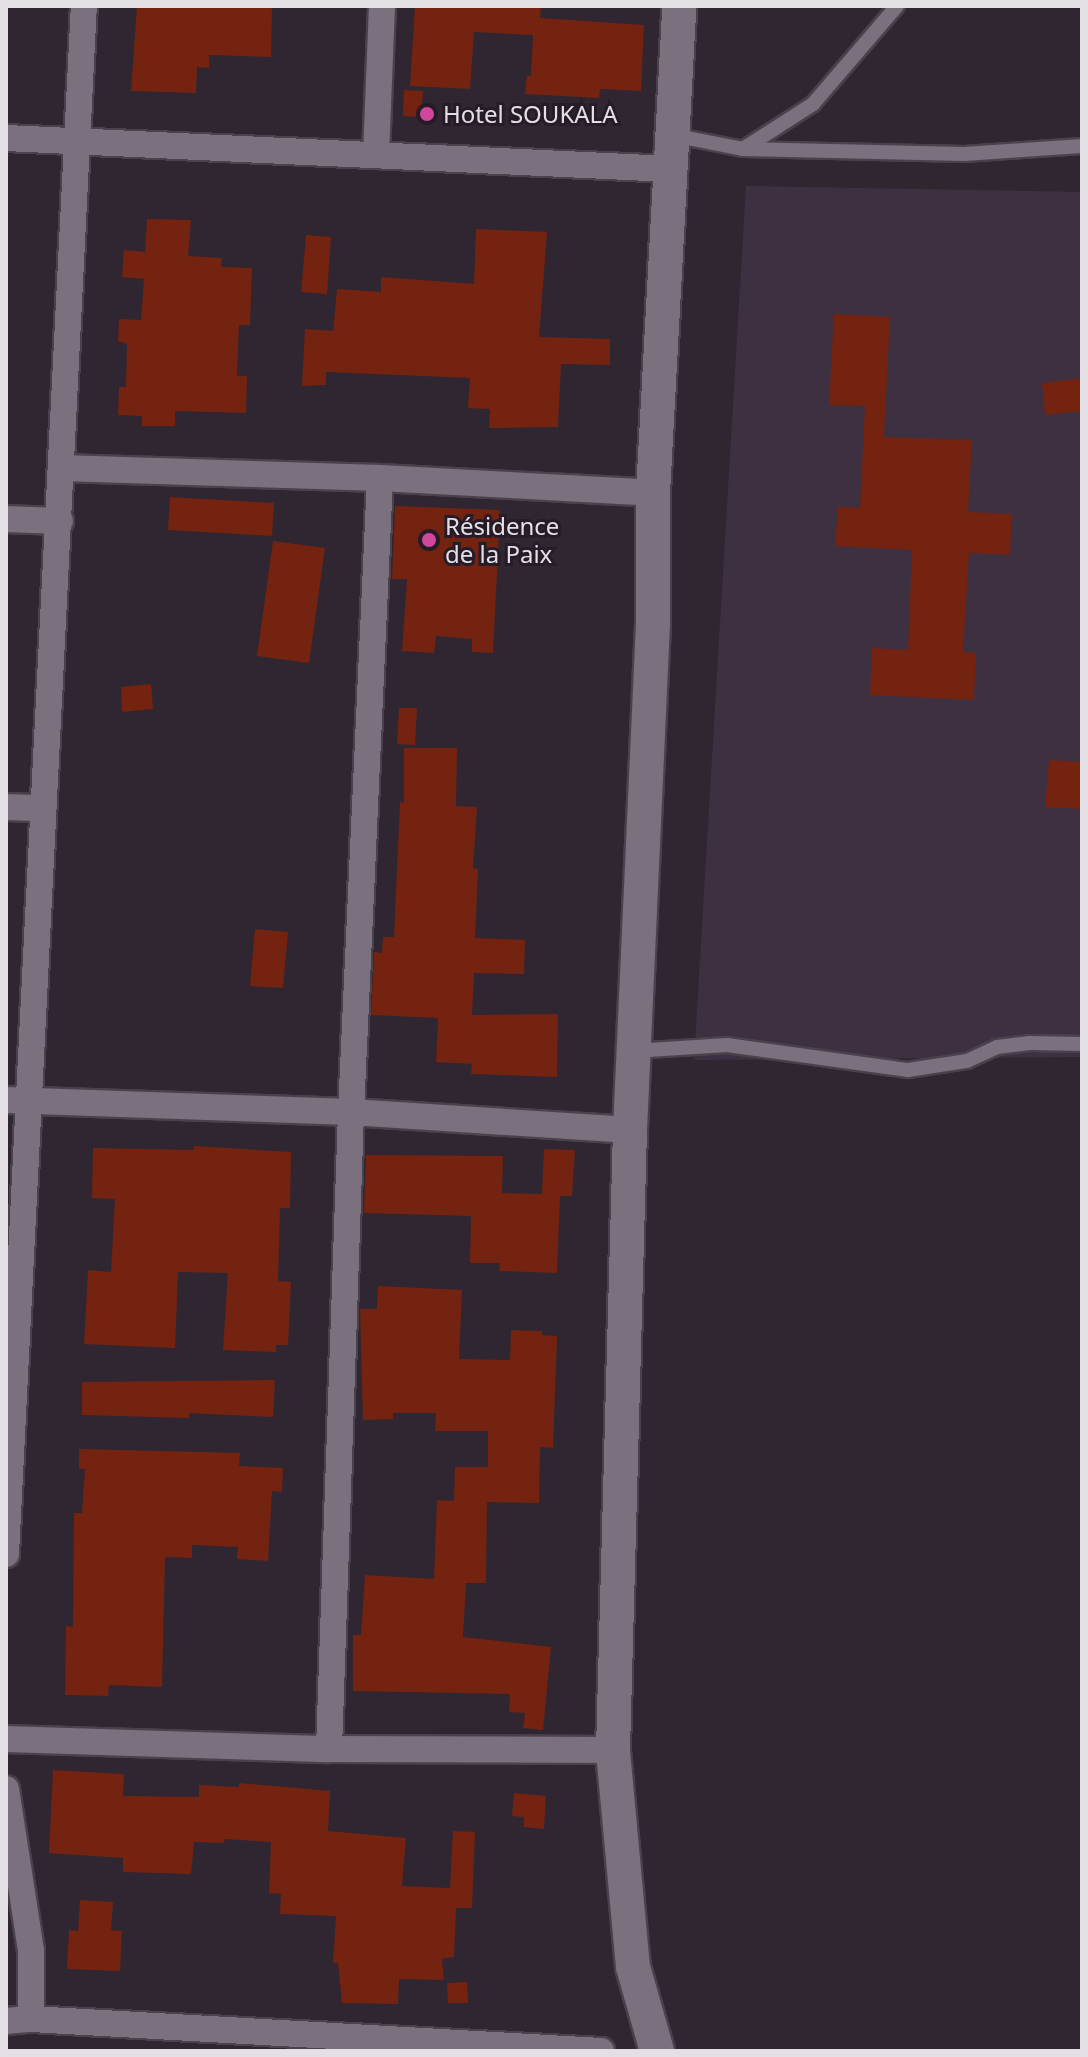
<!DOCTYPE html>
<html>
<head>
<meta charset="utf-8">
<style>
	body { margin:0 }
	#map { position:relative; width:1088px; height:2057px; overflow:hidden; background:#302632; font-family:"Noto Sans",sans-serif }
	div>[style] { position:absolute }
	.built>* { inset:0; background:#3d3040 }
	.building>* { inset:0; background:#73230f }
	.roads { filter:drop-shadow(2px 0 #49414b) drop-shadow(-2px 0 #49414b) drop-shadow(0 2px #49414b) drop-shadow(0 -2px #49414b) }
	.service>* { height:14px; margin:-7px; padding:0 7px; transform-origin:7px; border-radius:7px; background:#7b707e }
	.minor>* { height:26px; margin:-13px; padding:0 13px; transform-origin:13px; border-radius:13px; background:#7b707e }
	.tertiary>* { height:34px; margin:-17px; padding:0 17px; transform-origin:17px; border-radius:17px; background:#7b707e }
	.dots>* { width:22px; height:22px; translate:-50% -50%; box-sizing:border-box; border:4px solid #261c28; border-radius:50% }
	span { translate:-50% -50%; white-space:nowrap; text-align:center; line-height:1.15; -webkit-text-stroke:6px #261c28; paint-order:stroke }
	.poi-label { font-size:24px; color:#e4dee5 }
	.left { translate:0 -50%; text-align:left }
	.frame { position:absolute; inset:0; border:8px solid #e4dee5; pointer-events:none }
</style>
</head>
<body>
<div id="map">
	<div class="built">
		<i style="clip-path:polygon(746px 186px,1082px 192px,1082px 1057px,694px 1060px)"></i>
	</div>
	<div class="building">
		<i style="clip-path:polygon(137px 6px,272px 7px,271px 57px,209px 55px,209px 68px,197px 67px,196px 93px,131px 91px)"></i>
		<i style="clip-path:polygon(415px 6px,541px 6px,540px 18px,644px 25px,641px 91px,600px 89px,599px 98px,525px 94px,527px 75px,531px 76px,533px 35px,474px 32px,470px 89px,410px 86px)"></i>
		<i style="clip-path:polygon(404px 90px,423px 91px,421px 117px,403px 116px)"></i>
		<i style="clip-path:polygon(147px 219px,191px 220px,188px 256px,222px 258px,221px 267px,252px 268px,250px 325px,239px 325px,237px 376px,247px 376px,246px 413px,175px 411px,175px 426px,142px 426px,142px 416px,118px 415px,119px 387px,126px 387px,127px 344px,118px 341px,119px 319px,141px 320px,144px 279px,122px 277px,124px 250px,145px 252px)"></i>
		<i style="clip-path:polygon(476px 229px,547px 232px,539px 337px,610px 339px,610px 365px,561px 364px,558px 427px,489px 428px,490px 409px,468px 408px,470px 378px,326px 372px,326px 385px,302px 386px,305px 329px,333px 331px,337px 289px,381px 292px,381px 277px,474px 284px)"></i>
		<i style="clip-path:polygon(306px 235px,331px 237px,327px 294px,301px 292px)"></i>
		<i style="clip-path:polygon(834px 314px,890px 317px,884px 437px,972px 440px,968px 512px,1012px 514px,1010px 555px,969px 553px,963px 652px,976px 653px,974px 700px,870px 695px,872px 648px,908px 650px,912px 550px,835px 546px,838px 507px,860px 508px,865px 406px,829px 405px)"></i>
		<i style="clip-path:polygon(1082px 378px,1082px 411px,1045px 415px,1042px 383px)"></i>
		<i style="clip-path:polygon(170px 497px,274px 503px,272px 536px,168px 530px)"></i>
		<i style="clip-path:polygon(395px 506px,500px 510px,493px 653px,472px 652px,472px 639px,436px 636px,434px 653px,402px 651px,407px 579px,392px 579px)"></i>
		<i style="clip-path:polygon(273px 541px,325px 548px,309px 663px,257px 656px)"></i>
		<i style="clip-path:polygon(151px 684px,153px 709px,122px 712px,121px 687px)"></i>
		<i style="clip-path:polygon(399px 708px,417px 708px,415px 745px,397px 744px)"></i>
		<i style="clip-path:polygon(404px 748px,457px 748px,456px 806px,477px 807px,473px 868px,478px 869px,475px 938px,525px 940px,524px 974px,474px 973px,472px 1015px,558px 1014px,557px 1077px,471px 1074px,472px 1064px,436px 1062px,438px 1018px,371px 1015px,374px 952px,382px 953px,383px 937px,394px 937px,400px 802px,404px 803px)"></i>
		<i style="clip-path:polygon(1049px 760px,1082px 762px,1082px 809px,1045px 807px)"></i>
		<i style="clip-path:polygon(255px 929px,288px 932px,283px 988px,250px 986px)"></i>
		<i style="clip-path:polygon(194px 1146px,291px 1152px,290px 1208px,280px 1208px,278px 1281px,291px 1282px,288px 1345px,276px 1345px,276px 1352px,223px 1350px,228px 1273px,178px 1272px,175px 1348px,84px 1344px,88px 1270px,111px 1272px,115px 1199px,92px 1198px,93px 1148px,194px 1150px)"></i>
		<i style="clip-path:polygon(544px 1149px,575px 1150px,572px 1196px,560px 1196px,557px 1273px,499px 1271px,500px 1263px,470px 1263px,471px 1216px,364px 1213px,366px 1155px,503px 1156px,502px 1193px,542px 1194px)"></i>
		<i style="clip-path:polygon(378px 1286px,462px 1290px,459px 1359px,510px 1360px,511px 1330px,542px 1331px,542px 1335px,557px 1336px,553px 1448px,540px 1447px,539px 1503px,487px 1502px,486px 1583px,466px 1583px,463px 1637px,551px 1647px,543px 1730px,523px 1728px,525px 1713px,509px 1712px,510px 1694px,353px 1691px,353px 1635px,361px 1635px,365px 1575px,434px 1579px,437px 1500px,454px 1501px,455px 1467px,488px 1467px,488px 1431px,435px 1431px,436px 1413px,393px 1413px,393px 1419px,363px 1420px,360px 1309px,377px 1309px)"></i>
		<i style="clip-path:polygon(275px 1380px,273px 1417px,189px 1413px,189px 1418px,82px 1415px,82px 1382px)"></i>
		<i style="clip-path:polygon(79px 1449px,240px 1453px,239px 1466px,283px 1468px,282px 1492px,272px 1491px,268px 1561px,237px 1559px,238px 1547px,192px 1545px,192px 1558px,165px 1557px,162px 1687px,109px 1685px,108px 1696px,65px 1695px,66px 1626px,73px 1627px,74px 1513px,82px 1513px,85px 1469px,79px 1469px)"></i>
		<i style="clip-path:polygon(53px 1770px,124px 1774px,123px 1796px,199px 1797px,199px 1785px,239px 1787px,239px 1783px,330px 1791px,328px 1831px,406px 1838px,402px 1886px,450px 1888px,453px 1831px,475px 1832px,472px 1908px,456px 1908px,454px 1957px,442px 1959px,444px 1980px,399px 1979px,398px 2004px,342px 2003px,338px 1963px,333px 1963px,336px 1916px,280px 1914px,281px 1894px,269px 1893px,271px 1842px,225px 1839px,224px 1843px,194px 1842px,191px 1874px,123px 1872px,123px 1858px,49px 1853px)"></i>
		<i style="clip-path:polygon(514px 1793px,546px 1796px,544px 1829px,524px 1827px,524px 1817px,512px 1816px)"></i>
		<i style="clip-path:polygon(80px 1900px,113px 1902px,111px 1930px,122px 1931px,120px 1971px,67px 1969px,69px 1930px,78px 1931px)"></i>
		<i style="clip-path:polygon(467px 1982px,468px 2003px,448px 2003px,447px 1983px)"></i>
	</div>
	<div class="roads">
		<div class="service">
			<i style="left:672px;top:135px;width:72px;rotate:11.2deg"></i>
			<i style="left:743px;top:149px;width:83px;rotate:-32.7deg"></i>
			<i style="left:813px;top:104px;width:129px;rotate:-49.4deg"></i>
			<i style="left:743px;top:149px;width:221px;rotate:1.3deg"></i>
			<i style="left:964px;top:154px;width:118px;rotate:-3.9deg"></i>
			<i style="left:633px;top:1051px;width:94px;rotate:-3.7deg"></i>
			<i style="left:727px;top:1045px;width:183px;rotate:7.9deg"></i>
			<i style="left:908px;top:1070px;width:60px;rotate:-8.7deg"></i>
			<i style="left:967px;top:1061px;width:33px;rotate:-25deg"></i>
			<i style="left:997px;top:1047px;width:33px;rotate:-7deg"></i>
			<i style="left:1030px;top:1043px;width:52px;rotate:1.1deg"></i>
		</div>
		<div class="minor">
			<i style="left:6px;top:138px;width:665px;rotate:2.67deg"></i>
			<i style="left:376px;top:155px;width:149px;rotate:-87.7deg"></i>
			<i style="left:62px;top:468px;width:318px;rotate:1.8deg"></i>
			<i style="left:380px;top:478px;width:273px;rotate:3.1deg"></i>
			<i style="left:6px;top:519px;width:54px;rotate:2.1deg"></i>
			<i style="left:6px;top:807px;width:37px;rotate:2deg"></i>
			<i style="left:6px;top:1100px;width:345px;rotate:2deg"></i>
			<i style="left:351px;top:1112px;width:280px;rotate:3.7deg"></i>
			<i style="left:6px;top:1554px;width:1550px;rotate:-87.12deg"></i>
			<i style="left:6px;top:1739px;width:323px;rotate:1.8deg"></i>
			<i style="left:329px;top:1749px;width:284px;rotate:0.2deg"></i>
			<i style="left:329px;top:1749px;width:637px;rotate:-88.02deg"></i>
			<i style="left:351px;top:1112px;width:635px;rotate:-87.38deg"></i>
			<i style="left:6px;top:1789px;width:163px;rotate:81.2deg"></i>
			<i style="left:31px;top:1950px;width:69px;rotate:90deg"></i>
			<i style="left:6px;top:2021px;width:25px;rotate:-5deg"></i>
			<i style="left:31px;top:2019px;width:571px;rotate:3.21deg"></i>
		</div>
		<div class="tertiary">
			<i style="left:657px;top:2051px;width:87px;rotate:-105.9deg"></i>
			<i style="left:633px;top:1967px;width:218px;rotate:-95.3deg"></i>
			<i style="left:613px;top:1750px;width:620px;rotate:-88.43deg"></i>
			<i style="left:630px;top:1130px;width:507px;rotate:-87.4deg"></i>
			<i style="left:653px;top:624px;width:131px;rotate:-90deg"></i>
			<i style="left:653px;top:493px;width:488px;rotate:-86.9deg"></i>
		</div>
	</div>
	<div class="dots">
		<i style="left:427px;top:114px;background:#d1479c"></i>
		<i style="left:429px;top:540px;background:#d1479c"></i>
	</div>
	<div class="poi-label">
		<span class="left" style="left:443px;top:114px">Hotel SOUKALA</span>
		<span class="left" style="left:445px;top:540px">Résidence<br>de la Paix</span>
	</div>
	<div class="frame"></div>
</div>
</body>
</html>
